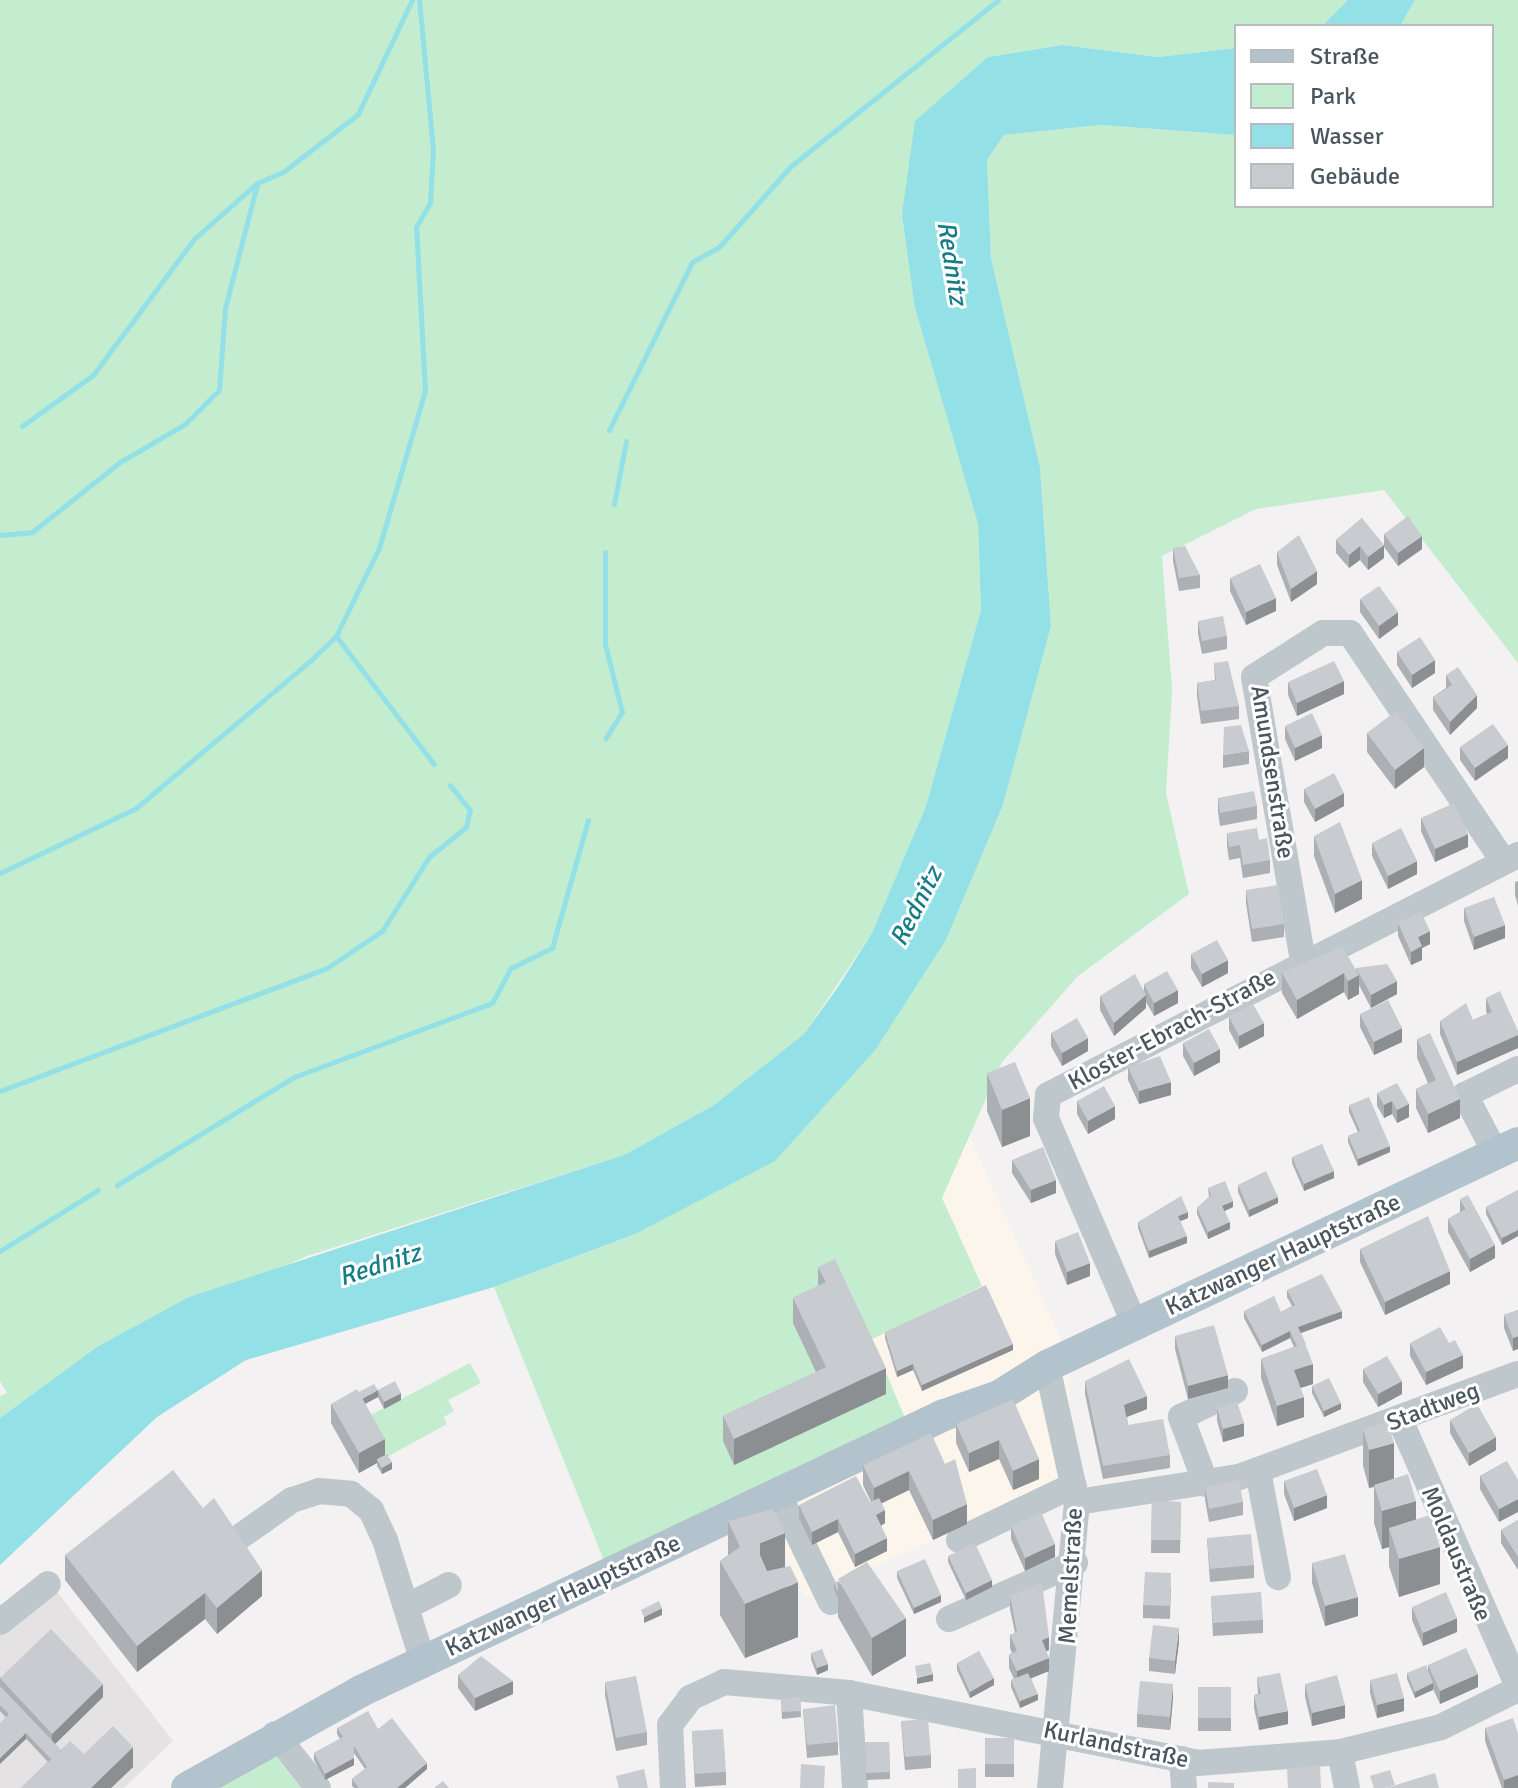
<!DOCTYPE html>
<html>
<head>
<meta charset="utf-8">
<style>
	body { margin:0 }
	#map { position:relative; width:1518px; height:1788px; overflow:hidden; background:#f3f1f1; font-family:Signika,sans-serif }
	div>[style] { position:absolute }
	.commercial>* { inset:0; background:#fbf5ec }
	.education>* { inset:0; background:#e4e2e2 }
	.green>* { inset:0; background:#c3edce }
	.water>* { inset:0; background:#93e0e6 }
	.stream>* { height:5px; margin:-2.5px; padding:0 2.5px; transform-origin:2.5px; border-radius:2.5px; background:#93e0e6 }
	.minor>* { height:26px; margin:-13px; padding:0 13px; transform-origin:13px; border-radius:13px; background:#bdc7cc }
	.major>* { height:32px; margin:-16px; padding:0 16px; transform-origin:16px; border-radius:16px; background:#b2c3cd }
	.wall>* { inset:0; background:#acafb3 }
	.shaded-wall>* { inset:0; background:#8c8f92 }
	.building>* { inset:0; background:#c8ccd0 }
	span { translate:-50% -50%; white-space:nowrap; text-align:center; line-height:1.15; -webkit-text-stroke:6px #fff; paint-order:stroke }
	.street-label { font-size:24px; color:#4a565d }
	.water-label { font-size:26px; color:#157d86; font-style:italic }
	.legend { position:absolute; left:1234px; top:24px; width:260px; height:184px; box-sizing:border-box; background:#fff; border:2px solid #b7bbbe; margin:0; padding:10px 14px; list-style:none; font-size:24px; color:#4a565d }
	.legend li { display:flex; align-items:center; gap:16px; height:40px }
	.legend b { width:40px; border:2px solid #b7bbbe }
</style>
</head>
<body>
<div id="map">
	<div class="commercial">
		<i style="clip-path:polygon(969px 1135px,1067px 1353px,1074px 1479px,805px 1597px,761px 1501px,872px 1339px,982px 1286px,942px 1198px)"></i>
	</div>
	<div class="education">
		<i style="clip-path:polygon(55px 1589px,173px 1741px,124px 1788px,0 1788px,0 1633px)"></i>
	</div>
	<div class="green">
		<i style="clip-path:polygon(0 0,1348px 0,1322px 26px,1236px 26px,1236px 48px,1158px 57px,1063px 45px,988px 57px,915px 308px,978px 524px,981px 610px,926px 806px,872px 933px,804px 1034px,714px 1105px,624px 1155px,307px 1256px,97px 1347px,0 1418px,0 1396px,7px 1393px,0 1381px)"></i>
		<i style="clip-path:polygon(1415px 0,1518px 0,1518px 663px,1384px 490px,1256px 509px,1162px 556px,1172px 690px,1166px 793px,1189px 894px,1078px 976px,1002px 1062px,942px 1198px,982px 1286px,872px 1339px,910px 1430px,609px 1573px,494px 1287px,634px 1235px,876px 1049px,946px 940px,1003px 805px,1051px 626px,1040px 467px,991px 258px,987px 160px,1004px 135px,1101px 125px,1236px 135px,1236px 206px,1492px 206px,1492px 26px,1400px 26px)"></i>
		<i style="clip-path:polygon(470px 1363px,481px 1383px,448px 1400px,454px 1411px,444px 1417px,447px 1424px,385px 1458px,363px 1419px)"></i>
		<i style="clip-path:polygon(272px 1752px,301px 1788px,216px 1788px)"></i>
	</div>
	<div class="water">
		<i style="clip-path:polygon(1348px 0,1415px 0,1400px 26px,1322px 26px)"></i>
		<i style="clip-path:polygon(1063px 45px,1158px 57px,1236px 48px,1236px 135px,1101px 125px,1004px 135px,987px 160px,991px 258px,1040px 467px,1051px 626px,1003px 805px,946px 940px,876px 1049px,775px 1161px,633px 1235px,494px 1287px,246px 1360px,157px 1417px,0 1565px,0 1418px,97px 1347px,189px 1297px,624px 1155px,714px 1105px,804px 1034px,838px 987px,872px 933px,926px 806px,981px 610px,978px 524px,915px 308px,902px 214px,915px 121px,988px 57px)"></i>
	</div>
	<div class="stream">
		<i style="left:22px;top:426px;width:87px;rotate:-35.7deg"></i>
		<i style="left:93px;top:375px;width:169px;rotate:-53.4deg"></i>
		<i style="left:194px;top:239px;width:84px;rotate:-41.6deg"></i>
		<i style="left:257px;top:183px;width:28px;rotate:-23deg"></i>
		<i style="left:283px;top:172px;width:95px;rotate:-37.7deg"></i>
		<i style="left:358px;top:114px;width:126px;rotate:-64.7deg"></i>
		<i style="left:609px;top:430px;width:187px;rotate:-63.7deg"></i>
		<i style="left:692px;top:262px;width:31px;rotate:-29deg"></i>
		<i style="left:719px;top:247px;width:108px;rotate:-48.4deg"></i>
		<i style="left:791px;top:166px;width:265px;rotate:-38.7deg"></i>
		<i style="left:614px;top:504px;width:64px;rotate:-79.2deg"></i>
		<i style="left:0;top:535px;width:32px;rotate:-5deg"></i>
		<i style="left:32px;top:532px;width:112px;rotate:-38.5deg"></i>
		<i style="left:120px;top:462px;width:75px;rotate:-30.3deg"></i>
		<i style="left:185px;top:424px;width:48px;rotate:-45deg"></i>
		<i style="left:219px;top:390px;width:82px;rotate:-85.8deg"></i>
		<i style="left:225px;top:308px;width:128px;rotate:-75.5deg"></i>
		<i style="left:605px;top:552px;width:92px;rotate:90deg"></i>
		<i style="left:605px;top:644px;width:70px;rotate:76deg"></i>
		<i style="left:622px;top:712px;width:31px;rotate:122deg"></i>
		<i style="left:336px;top:636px;width:161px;rotate:52.6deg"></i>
		<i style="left:0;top:873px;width:151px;rotate:-25.5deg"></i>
		<i style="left:136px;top:808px;width:229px;rotate:-40.2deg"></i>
		<i style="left:311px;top:660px;width:35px;rotate:-44deg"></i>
		<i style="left:336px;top:636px;width:98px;rotate:-64deg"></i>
		<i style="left:379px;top:548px;width:164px;rotate:-73.7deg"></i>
		<i style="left:425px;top:391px;width:164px;rotate:-93.1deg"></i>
		<i style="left:416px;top:227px;width:28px;rotate:-60deg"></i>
		<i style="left:430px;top:203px;width:53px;rotate:-86.8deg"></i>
		<i style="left:433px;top:150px;width:151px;rotate:-95.3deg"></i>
		<i style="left:0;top:1091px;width:349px;rotate:-20.6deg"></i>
		<i style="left:327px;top:968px;width:66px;rotate:-33.9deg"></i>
		<i style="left:382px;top:931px;width:88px;rotate:-57.6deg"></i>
		<i style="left:429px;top:857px;width:48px;rotate:-39deg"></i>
		<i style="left:466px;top:827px;width:17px;rotate:-77deg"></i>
		<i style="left:470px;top:810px;width:32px;rotate:-129deg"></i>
		<i style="left:117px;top:1185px;width:207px;rotate:-31.4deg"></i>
		<i style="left:294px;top:1077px;width:211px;rotate:-20.5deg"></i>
		<i style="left:492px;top:1003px;width:40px;rotate:-62deg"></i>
		<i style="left:511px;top:968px;width:46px;rotate:-26deg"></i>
		<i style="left:552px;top:948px;width:133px;rotate:-74.3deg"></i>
		<i style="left:0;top:1251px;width:115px;rotate:-31.9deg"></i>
	</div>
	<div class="minor">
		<i style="left:1303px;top:961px;width:288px;rotate:-99.8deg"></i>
		<i style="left:1254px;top:677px;width:82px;rotate:-32.5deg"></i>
		<i style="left:1323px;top:633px;width:27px"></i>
		<i style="left:1350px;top:633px;width:275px;rotate:56.1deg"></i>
		<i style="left:1496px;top:1154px;width:67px;rotate:-117.7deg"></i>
		<i style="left:1465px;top:1095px;width:59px;rotate:-26.1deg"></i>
		<i style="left:1135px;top:1325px;width:225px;rotate:-113.3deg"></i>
		<i style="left:1046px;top:1118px;width:23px;rotate:-85deg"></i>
		<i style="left:1048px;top:1095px;width:528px;rotate:-27.05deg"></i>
		<i style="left:1047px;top:1366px;width:139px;rotate:77.6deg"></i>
		<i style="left:1077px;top:1502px;width:287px;rotate:95.4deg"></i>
		<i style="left:1400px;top:1420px;width:291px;rotate:66.1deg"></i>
		<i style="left:1258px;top:1471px;width:108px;rotate:79.3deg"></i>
		<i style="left:1206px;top:1484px;width:72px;rotate:-110.5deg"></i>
		<i style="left:1181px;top:1417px;width:60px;rotate:-25.7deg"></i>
		<i style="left:778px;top:1493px;width:121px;rotate:64.1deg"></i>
		<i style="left:1077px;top:1502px;width:164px;rotate:-8.8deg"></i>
		<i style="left:1239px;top:1477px;width:297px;rotate:-20.3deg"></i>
		<i style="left:959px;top:1540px;width:127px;rotate:-25.6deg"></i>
		<i style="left:234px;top:1541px;width:71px;rotate:-35.3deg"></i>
		<i style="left:292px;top:1500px;width:28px;rotate:-18deg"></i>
		<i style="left:319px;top:1491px;width:32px;rotate:5deg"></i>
		<i style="left:351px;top:1494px;width:26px;rotate:39deg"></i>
		<i style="left:371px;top:1510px;width:33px;rotate:65deg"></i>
		<i style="left:385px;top:1540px;width:128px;rotate:72.7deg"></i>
		<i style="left:406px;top:1607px;width:48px;rotate:-27.1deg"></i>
		<i style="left:949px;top:1619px;width:138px;rotate:-24deg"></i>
		<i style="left:0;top:1622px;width:61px;rotate:-38.4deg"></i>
		<i style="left:849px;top:1693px;width:95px;rotate:86.4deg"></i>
		<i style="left:275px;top:1734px;width:69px;rotate:51.5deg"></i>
		<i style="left:1340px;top:1752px;width:37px;rotate:79deg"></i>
		<i style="left:1182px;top:1759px;width:29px;rotate:86deg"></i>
		<i style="left:673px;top:1788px;width:63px;rotate:-92.7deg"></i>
		<i style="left:670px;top:1725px;width:34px;rotate:-53deg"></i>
		<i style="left:690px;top:1698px;width:38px;rotate:-25deg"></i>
		<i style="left:724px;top:1682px;width:125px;rotate:5deg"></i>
		<i style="left:849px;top:1693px;width:356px;rotate:11.3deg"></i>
		<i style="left:1198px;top:1763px;width:142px;rotate:-4.4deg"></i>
		<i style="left:1340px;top:1752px;width:104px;rotate:-13.9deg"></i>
		<i style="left:1441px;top:1727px;width:86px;rotate:-26.3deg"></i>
	</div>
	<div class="major">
		<i style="left:187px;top:1788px;width:199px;rotate:-29.1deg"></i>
		<i style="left:361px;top:1691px;width:645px;rotate:-25.33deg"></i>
		<i style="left:944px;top:1415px;width:58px;rotate:-19.1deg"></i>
		<i style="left:999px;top:1396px;width:57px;rotate:-32deg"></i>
		<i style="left:1047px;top:1366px;width:521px;rotate:-25.34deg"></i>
	</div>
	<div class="wall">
		<i style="clip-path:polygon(1362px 518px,1384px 558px,1368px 570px,1360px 560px,1349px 568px,1336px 553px,1336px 540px)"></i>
		<i style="clip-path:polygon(1384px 534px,1422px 549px,1398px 566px,1384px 547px)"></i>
		<i style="clip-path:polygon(1173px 548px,1200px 575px,1200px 588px,1179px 591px,1173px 561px)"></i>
		<i style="clip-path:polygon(1277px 552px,1317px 584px,1291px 602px,1277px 565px)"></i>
		<i style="clip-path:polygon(1230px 578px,1276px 611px,1246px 625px,1230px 591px)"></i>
		<i style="clip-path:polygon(1360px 599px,1398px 625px,1379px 639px,1360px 612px)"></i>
		<i style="clip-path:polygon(1198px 621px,1227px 636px,1227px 649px,1202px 654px,1198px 634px)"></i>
		<i style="clip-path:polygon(1397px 652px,1435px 673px,1412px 688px,1397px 665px)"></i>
		<i style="clip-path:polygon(1214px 663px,1239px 706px,1239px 719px,1201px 724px,1197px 696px,1197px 683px,1215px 680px)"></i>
		<i style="clip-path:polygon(1446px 675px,1477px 708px,1450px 735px,1433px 710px,1433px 697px,1446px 688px)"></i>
		<i style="clip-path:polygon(1288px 682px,1344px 694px,1297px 716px,1288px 695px)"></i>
		<i style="clip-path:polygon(1285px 726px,1322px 748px,1295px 761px,1285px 739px)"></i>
		<i style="clip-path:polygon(1367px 733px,1424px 767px,1395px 789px,1367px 752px)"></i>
		<i style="clip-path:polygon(1460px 747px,1508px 758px,1475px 781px,1460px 760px)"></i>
		<i style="clip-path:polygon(1249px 751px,1249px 764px,1223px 768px,1223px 755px)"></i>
		<i style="clip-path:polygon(1304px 789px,1344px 806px,1315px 822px,1304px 802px)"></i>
		<i style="clip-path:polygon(1218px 798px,1257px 806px,1257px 819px,1220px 826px,1218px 811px)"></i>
		<i style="clip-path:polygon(1421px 818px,1468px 847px,1435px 862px,1421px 831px)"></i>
		<i style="clip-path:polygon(1227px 833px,1259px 840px,1270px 860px,1270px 873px,1243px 878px,1240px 858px,1229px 860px,1227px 846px)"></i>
		<i style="clip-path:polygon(1314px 836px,1362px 899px,1335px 913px,1314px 856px)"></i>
		<i style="clip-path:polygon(1372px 843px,1417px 874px,1388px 889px,1372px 856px)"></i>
		<i style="clip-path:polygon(1518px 881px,1518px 906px,1515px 895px,1515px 882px)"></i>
		<i style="clip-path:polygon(1246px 890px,1284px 924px,1284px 937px,1252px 942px,1246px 903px)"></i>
		<i style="clip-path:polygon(1464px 908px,1505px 938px,1474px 950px,1464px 921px)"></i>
		<i style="clip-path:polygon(1398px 923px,1430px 944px,1422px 948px,1422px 960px,1411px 965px,1398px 936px)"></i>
		<i style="clip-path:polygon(1191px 954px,1228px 973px,1202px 987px,1191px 968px)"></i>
		<i style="clip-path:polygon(1356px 968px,1397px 994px,1371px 1008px,1359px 985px,1359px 994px,1348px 1000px,1344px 992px,1297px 1019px,1282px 993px,1282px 973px,1356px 971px)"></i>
		<i style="clip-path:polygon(1144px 984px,1178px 1003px,1154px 1016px,1146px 1002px,1146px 1008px,1114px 1036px,1100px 1010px,1100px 996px,1144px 990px)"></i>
		<i style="clip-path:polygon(1486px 998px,1518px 1031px,1518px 1048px,1457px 1075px,1440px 1034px,1440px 1021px,1473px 1020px,1487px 1014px,1486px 1011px)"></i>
		<i style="clip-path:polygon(1360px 1014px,1402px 1042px,1374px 1055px,1360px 1027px)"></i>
		<i style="clip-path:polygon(1229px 1017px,1264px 1036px,1239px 1049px,1229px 1030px)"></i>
		<i style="clip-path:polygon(1051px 1033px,1088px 1051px,1062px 1066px,1051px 1046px)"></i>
		<i style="clip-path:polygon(1417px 1039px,1460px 1118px,1428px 1133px,1416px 1108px,1416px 1089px,1428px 1083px,1417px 1058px)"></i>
		<i style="clip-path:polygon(1183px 1043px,1220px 1062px,1194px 1076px,1183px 1056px)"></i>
		<i style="clip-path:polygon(1128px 1067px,1171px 1095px,1139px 1104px,1128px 1080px)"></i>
		<i style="clip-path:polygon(987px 1073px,1030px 1136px,1002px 1147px,987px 1111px)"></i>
		<i style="clip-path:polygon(1377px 1093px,1409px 1104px,1409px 1117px,1397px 1123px,1392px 1114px,1384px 1118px,1377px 1106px)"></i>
		<i style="clip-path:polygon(1077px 1101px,1115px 1119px,1088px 1134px,1077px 1114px)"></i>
		<i style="clip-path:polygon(1349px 1105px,1390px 1152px,1358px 1166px,1348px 1142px,1348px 1136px,1358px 1132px,1349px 1112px)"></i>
		<i style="clip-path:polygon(1292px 1157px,1334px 1178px,1304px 1191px,1292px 1163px)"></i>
		<i style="clip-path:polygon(1012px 1160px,1056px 1193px,1031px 1203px,1012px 1173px)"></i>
		<i style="clip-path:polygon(1238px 1185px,1278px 1203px,1249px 1217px,1238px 1192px)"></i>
		<i style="clip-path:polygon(1208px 1188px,1233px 1207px,1225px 1211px,1230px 1229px,1208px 1239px,1197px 1214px,1197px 1208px,1209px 1197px)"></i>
		<i style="clip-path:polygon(1518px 1190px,1518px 1236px,1502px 1245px,1486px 1214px,1486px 1207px)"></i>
		<i style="clip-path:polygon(1460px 1199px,1495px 1258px,1470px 1272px,1448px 1232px,1448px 1219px,1460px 1212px)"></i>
		<i style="clip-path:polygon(1188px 1218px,1180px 1221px,1187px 1243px,1149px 1258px,1138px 1228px,1138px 1222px)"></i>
		<i style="clip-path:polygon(1055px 1241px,1090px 1276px,1067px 1285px,1055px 1254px)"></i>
		<i style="clip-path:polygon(1360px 1249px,1450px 1284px,1385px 1315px,1360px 1262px)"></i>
		<i style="clip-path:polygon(818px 1267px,886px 1394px,734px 1465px,723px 1441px,723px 1416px,816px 1372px,793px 1323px,793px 1298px,818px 1286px)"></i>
		<i style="clip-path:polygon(1287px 1290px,1342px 1318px,1301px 1333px,1313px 1384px,1300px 1388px,1304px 1417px,1277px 1426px,1261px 1378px,1261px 1359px,1294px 1347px,1290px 1338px,1262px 1352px,1244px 1318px,1244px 1311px,1281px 1312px,1292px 1306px,1287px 1297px)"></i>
		<i style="clip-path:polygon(1518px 1310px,1513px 1351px,1504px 1328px,1504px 1315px)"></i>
		<i style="clip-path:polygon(885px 1332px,1013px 1350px,922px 1391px,913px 1370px,897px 1377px,885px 1338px)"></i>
		<i style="clip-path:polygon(1175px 1336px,1228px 1388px,1188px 1399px,1175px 1349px)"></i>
		<i style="clip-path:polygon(1410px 1343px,1463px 1368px,1426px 1385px,1410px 1356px)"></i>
		<i style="clip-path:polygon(1363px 1369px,1402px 1394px,1378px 1407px,1363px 1382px)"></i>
		<i style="clip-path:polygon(1085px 1381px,1147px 1409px,1127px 1417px,1128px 1425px,1170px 1455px,1170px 1468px,1103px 1479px,1085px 1394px)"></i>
		<i style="clip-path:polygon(1312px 1386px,1341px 1409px,1324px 1417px,1312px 1393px)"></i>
		<i style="clip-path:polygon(378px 1390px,401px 1400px,384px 1409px,378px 1397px)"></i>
		<i style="clip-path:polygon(359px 1392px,378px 1397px,365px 1404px,385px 1455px,392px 1469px,382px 1474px,377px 1466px,377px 1463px,359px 1473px,331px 1423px,331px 1404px)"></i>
		<i style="clip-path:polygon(1013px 1399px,1039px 1479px,1013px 1490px,999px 1459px,969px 1472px,956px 1443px,956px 1424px)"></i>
		<i style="clip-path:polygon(1217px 1408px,1244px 1436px,1223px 1442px,1217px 1421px)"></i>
		<i style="clip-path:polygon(1450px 1420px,1496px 1450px,1469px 1466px,1450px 1433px)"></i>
		<i style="clip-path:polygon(1363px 1429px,1394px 1479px,1416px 1520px,1440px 1584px,1399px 1597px,1389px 1566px,1389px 1547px,1382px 1549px,1374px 1523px,1374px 1487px,1369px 1488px,1363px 1466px)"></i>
		<i style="clip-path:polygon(931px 1433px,967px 1524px,933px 1540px,909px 1490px,882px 1503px,885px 1523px,881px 1526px,887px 1551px,855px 1567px,838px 1532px,812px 1545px,799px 1518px,799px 1505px,871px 1502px,863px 1485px,863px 1465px)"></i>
		<i style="clip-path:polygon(1507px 1461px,1499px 1522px,1480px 1489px,1480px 1476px)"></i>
		<i style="clip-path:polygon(1284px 1481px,1327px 1508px,1294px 1521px,1284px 1494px)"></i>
		<i style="clip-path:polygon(1205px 1487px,1243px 1502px,1243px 1515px,1209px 1522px,1205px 1500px)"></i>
		<i style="clip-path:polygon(1152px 1501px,1181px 1502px,1180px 1553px,1151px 1553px)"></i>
		<i style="clip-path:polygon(1518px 1520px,1518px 1570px,1501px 1543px,1501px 1530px)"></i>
		<i style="clip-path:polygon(728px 1521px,785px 1567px,798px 1637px,745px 1658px,720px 1615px,720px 1561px,728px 1555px)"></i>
		<i style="clip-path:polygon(1011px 1526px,1055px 1557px,1025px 1571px,1011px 1539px)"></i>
		<i style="clip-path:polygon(1207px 1538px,1254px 1565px,1254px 1578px,1210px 1582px)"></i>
		<i style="clip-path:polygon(65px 1555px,262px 1596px,217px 1634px,205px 1619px,137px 1672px,65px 1580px)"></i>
		<i style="clip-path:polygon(948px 1556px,992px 1587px,966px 1600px,948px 1562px)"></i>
		<i style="clip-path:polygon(1312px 1563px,1358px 1616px,1325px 1626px,1312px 1583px)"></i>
		<i style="clip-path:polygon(897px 1571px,941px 1602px,914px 1614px,897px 1578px)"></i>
		<i style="clip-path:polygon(838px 1581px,906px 1656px,872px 1676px,838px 1617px,838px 1598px,834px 1590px,834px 1583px)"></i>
		<i style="clip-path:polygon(1171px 1586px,1170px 1619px,1143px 1618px,1143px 1605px)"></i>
		<i style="clip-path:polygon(1010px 1596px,1049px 1650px,1046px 1651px,1049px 1671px,1031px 1678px,1038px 1700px,1020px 1708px,1011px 1687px,1011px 1680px,1014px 1679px,1009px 1668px,1009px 1655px,1012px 1653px,1010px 1648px,1010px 1635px,1015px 1633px,1010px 1609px)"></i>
		<i style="clip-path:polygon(1211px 1596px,1263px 1620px,1263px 1633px,1213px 1636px)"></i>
		<i style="clip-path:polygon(1412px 1607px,1457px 1632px,1423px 1646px,1412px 1620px)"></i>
		<i style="clip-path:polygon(1179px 1641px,1175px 1674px,1149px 1671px,1149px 1658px)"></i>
		<i style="clip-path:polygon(811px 1653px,828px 1670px,817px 1675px,811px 1659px)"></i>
		<i style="clip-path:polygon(957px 1663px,994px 1685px,970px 1698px,957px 1670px)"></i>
		<i style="clip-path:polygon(1428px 1665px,1478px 1687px,1440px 1704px,1433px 1689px,1415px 1698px,1407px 1679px,1407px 1673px,1428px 1672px)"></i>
		<i style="clip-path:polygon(458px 1675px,513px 1694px,475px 1711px,458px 1688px)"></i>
		<i style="clip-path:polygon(0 1677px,103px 1697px,55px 1744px,61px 1750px,133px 1767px,111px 1788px,21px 1788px,48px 1762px,0 1711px)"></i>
		<i style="clip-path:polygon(1257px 1677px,1288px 1724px,1259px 1730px,1254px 1708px,1254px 1695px,1258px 1694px)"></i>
		<i style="clip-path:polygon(1370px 1680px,1404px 1711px,1377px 1718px,1370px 1693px)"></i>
		<i style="clip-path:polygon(605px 1682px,647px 1732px,647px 1745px,616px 1751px,605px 1695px)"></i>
		<i style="clip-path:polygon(1305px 1684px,1345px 1718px,1312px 1726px,1305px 1697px)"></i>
		<i style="clip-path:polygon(1198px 1687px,1231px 1687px,1231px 1731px,1198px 1731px)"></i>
		<i style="clip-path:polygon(800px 1696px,801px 1717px,782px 1719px,781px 1698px)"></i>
		<i style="clip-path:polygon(1173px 1698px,1170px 1730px,1137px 1727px,1137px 1714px)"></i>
		<i style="clip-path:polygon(803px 1709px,838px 1742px,838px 1755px,807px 1758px)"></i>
		<i style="clip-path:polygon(901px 1721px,931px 1755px,931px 1768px,905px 1770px)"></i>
		<i style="clip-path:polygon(337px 1728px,378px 1729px,427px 1769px,405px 1788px,354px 1788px,352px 1786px,352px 1779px,365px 1769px,354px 1753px,354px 1765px,325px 1780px,314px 1760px,314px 1753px,340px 1739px,337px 1734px)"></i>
		<i style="clip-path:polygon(1485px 1728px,1518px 1734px,1518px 1788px,1502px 1788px,1485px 1741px)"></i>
		<i style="clip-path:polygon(692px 1731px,726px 1772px,726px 1785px,695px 1787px)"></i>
		<i style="clip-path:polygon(985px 1738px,1014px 1738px,1014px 1777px,985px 1777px)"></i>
		<i style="clip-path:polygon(865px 1742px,889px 1742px,890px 1779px,866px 1780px)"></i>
	</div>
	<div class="shaded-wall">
		<i style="clip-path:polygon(1422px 536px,1422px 549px,1398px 566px,1398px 553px)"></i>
		<i style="clip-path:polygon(1384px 545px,1384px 558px,1368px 570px,1368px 557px)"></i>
		<i style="clip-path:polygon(1360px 546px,1360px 560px,1349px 568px,1349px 555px)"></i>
		<i style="clip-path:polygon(1317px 571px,1317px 584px,1291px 602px,1291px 589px)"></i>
		<i style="clip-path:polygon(1276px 598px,1276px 611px,1246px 625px,1246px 612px)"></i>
		<i style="clip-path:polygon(1398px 612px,1398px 625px,1379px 639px,1379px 626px)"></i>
		<i style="clip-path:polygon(1435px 660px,1435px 673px,1412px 688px,1412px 675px)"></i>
		<i style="clip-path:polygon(1344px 681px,1344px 694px,1297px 716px,1297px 703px)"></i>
		<i style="clip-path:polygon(1477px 695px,1477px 708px,1450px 735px,1450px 722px)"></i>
		<i style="clip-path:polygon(1322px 735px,1322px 748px,1295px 761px,1295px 748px)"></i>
		<i style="clip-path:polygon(1508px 745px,1508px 758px,1475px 781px,1475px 768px)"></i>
		<i style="clip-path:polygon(1424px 748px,1424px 767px,1395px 789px,1395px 770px)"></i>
		<i style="clip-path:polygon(1344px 793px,1344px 806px,1315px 822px,1315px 809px)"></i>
		<i style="clip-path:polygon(1468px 834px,1468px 847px,1435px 862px,1435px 849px)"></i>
		<i style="clip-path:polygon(1417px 861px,1417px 874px,1388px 889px,1388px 876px)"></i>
		<i style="clip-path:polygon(1362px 880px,1362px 899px,1335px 913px,1335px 894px)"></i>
		<i style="clip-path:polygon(1505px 925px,1505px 938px,1474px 950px,1474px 937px)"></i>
		<i style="clip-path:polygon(1430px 931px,1430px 944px,1422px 948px,1422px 960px,1411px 965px,1411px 952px,1418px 937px)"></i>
		<i style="clip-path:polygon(1228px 960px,1228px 973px,1202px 987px,1202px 974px)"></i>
		<i style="clip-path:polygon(1344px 973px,1344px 992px,1297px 1019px,1297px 1000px)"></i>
		<i style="clip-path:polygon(1359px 975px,1359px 994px,1348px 1000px,1348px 981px)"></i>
		<i style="clip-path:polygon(1397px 981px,1397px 994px,1371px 1008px,1371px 995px)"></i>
		<i style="clip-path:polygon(1178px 990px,1178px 1003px,1154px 1016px,1154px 1003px)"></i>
		<i style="clip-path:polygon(1146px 995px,1146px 1008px,1114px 1036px,1114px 1023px)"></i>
		<i style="clip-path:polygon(1264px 1023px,1264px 1036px,1239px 1049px,1239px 1036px)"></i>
		<i style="clip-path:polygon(1402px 1028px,1402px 1042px,1374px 1055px,1374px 1042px)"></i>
		<i style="clip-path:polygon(1518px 1035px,1518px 1048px,1457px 1075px,1457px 1062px)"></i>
		<i style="clip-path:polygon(1088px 1038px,1088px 1051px,1062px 1066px,1062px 1053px)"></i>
		<i style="clip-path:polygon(1220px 1049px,1220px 1062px,1194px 1076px,1194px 1063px)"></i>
		<i style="clip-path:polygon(1171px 1082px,1171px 1095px,1139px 1104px,1139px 1091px)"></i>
		<i style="clip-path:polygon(1030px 1098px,1030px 1136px,1002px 1147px,1002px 1110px)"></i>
		<i style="clip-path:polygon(1460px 1099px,1460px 1118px,1428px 1133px,1428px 1114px)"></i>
		<i style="clip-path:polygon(1392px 1101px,1392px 1114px,1384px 1118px,1384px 1105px)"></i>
		<i style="clip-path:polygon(1409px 1104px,1409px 1117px,1397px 1123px,1397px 1110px)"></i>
		<i style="clip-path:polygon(1115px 1106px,1115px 1119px,1088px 1134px,1088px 1121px)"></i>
		<i style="clip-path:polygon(1390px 1146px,1390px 1152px,1358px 1166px,1358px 1159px)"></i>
		<i style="clip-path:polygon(1334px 1171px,1334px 1178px,1304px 1191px,1304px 1184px)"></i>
		<i style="clip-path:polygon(1056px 1180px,1056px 1193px,1031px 1203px,1031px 1190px)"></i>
		<i style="clip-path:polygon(1278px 1197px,1278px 1203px,1249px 1217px,1249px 1210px)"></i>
		<i style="clip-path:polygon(1233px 1201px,1233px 1207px,1222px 1212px,1222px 1206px)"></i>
		<i style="clip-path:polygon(1188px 1212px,1188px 1218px,1178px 1222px,1178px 1216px)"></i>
		<i style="clip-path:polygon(1230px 1222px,1230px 1229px,1208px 1239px,1208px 1232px)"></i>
		<i style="clip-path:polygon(1518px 1230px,1518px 1236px,1502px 1245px,1502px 1238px)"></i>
		<i style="clip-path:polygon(1187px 1236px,1187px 1243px,1149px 1258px,1149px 1251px)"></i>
		<i style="clip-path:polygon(1495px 1245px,1495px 1258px,1470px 1272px,1470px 1259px)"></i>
		<i style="clip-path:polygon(1090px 1263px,1090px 1276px,1067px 1285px,1067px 1272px)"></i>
		<i style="clip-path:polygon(1450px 1271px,1450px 1284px,1385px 1315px,1385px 1302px)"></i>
		<i style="clip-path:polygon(1342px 1311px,1342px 1318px,1298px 1334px,1298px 1327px)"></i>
		<i style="clip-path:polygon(1290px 1331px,1290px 1338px,1262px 1352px,1262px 1345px)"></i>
		<i style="clip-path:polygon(1518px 1336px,1518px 1349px,1513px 1351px,1513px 1338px)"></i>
		<i style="clip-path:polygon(1013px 1344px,1013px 1350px,922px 1391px,922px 1385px)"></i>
		<i style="clip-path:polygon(1463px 1355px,1463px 1368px,1426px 1385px,1426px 1372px)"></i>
		<i style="clip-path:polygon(913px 1364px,913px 1370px,897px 1377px,897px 1371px)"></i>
		<i style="clip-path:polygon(1313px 1364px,1313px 1384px,1294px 1390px,1294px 1370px)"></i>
		<i style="clip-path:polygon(886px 1368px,886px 1394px,734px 1465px,734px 1439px)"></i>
		<i style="clip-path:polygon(1228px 1375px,1228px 1388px,1188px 1399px,1188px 1386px)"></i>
		<i style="clip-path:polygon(1402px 1381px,1402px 1394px,1378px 1407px,1378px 1394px)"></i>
		<i style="clip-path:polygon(378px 1390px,378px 1397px,357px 1408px,357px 1402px)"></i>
		<i style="clip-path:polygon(401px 1393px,401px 1400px,384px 1409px,384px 1402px)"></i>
		<i style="clip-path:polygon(1147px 1396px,1147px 1409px,1124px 1418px,1124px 1405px)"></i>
		<i style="clip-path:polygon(1304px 1397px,1304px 1417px,1277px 1426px,1277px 1406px)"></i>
		<i style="clip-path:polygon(1341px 1403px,1341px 1409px,1324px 1417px,1324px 1411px)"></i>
		<i style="clip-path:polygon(1244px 1423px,1244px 1436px,1223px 1442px,1223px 1429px)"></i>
		<i style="clip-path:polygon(1496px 1437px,1496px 1450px,1469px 1466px,1469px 1453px)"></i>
		<i style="clip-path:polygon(385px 1439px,385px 1458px,377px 1459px,377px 1463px,359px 1473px,359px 1453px)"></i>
		<i style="clip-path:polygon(999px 1440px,999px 1459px,969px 1472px,969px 1453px)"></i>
		<i style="clip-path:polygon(1394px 1443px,1394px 1481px,1369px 1488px,1369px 1450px)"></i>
		<i style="clip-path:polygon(1039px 1459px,1039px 1479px,1013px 1490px,1013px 1471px)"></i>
		<i style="clip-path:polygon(392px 1462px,392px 1469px,382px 1474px,382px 1468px)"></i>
		<i style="clip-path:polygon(909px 1471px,909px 1490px,874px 1507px,874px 1488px)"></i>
		<i style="clip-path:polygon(1327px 1495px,1327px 1508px,1294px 1521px,1294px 1508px)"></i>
		<i style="clip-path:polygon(1518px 1499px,1518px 1512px,1499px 1522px,1499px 1509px)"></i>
		<i style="clip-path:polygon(1416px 1501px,1416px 1539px,1389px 1528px,1389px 1547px,1382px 1549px,1382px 1511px)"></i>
		<i style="clip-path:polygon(967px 1504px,967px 1524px,933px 1540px,933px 1520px)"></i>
		<i style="clip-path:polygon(885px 1510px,885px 1523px,876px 1528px,876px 1515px)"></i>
		<i style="clip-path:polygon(838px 1519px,838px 1532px,812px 1545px,812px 1532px)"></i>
		<i style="clip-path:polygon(785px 1533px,785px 1588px,798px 1582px,798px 1637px,745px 1658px,745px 1604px,760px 1543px)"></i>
		<i style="clip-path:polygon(887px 1538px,887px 1551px,855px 1567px,855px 1554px)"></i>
		<i style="clip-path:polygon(1055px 1544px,1055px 1557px,1025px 1571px,1025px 1558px)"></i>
		<i style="clip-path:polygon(1440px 1547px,1440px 1584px,1399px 1597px,1399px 1559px)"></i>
		<i style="clip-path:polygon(262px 1570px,262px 1596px,217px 1634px,217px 1608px)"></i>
		<i style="clip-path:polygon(992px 1580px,992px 1587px,966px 1600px,966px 1593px)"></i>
		<i style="clip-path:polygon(205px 1593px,205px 1619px,137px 1672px,137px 1646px)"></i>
		<i style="clip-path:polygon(941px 1595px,941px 1602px,914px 1614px,914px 1608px)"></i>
		<i style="clip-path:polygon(1358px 1597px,1358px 1616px,1325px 1626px,1325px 1606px)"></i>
		<i style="clip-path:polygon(662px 1608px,662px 1615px,644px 1623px,644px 1617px)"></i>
		<i style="clip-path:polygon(906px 1618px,906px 1656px,872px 1676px,872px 1638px)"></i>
		<i style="clip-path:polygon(1457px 1618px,1457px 1632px,1423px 1646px,1423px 1633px)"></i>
		<i style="clip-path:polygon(1179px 1628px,1179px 1641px,1175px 1674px,1175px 1661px)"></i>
		<i style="clip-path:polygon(1049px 1637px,1049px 1650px,1042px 1653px,1042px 1640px)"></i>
		<i style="clip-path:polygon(1049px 1658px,1049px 1671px,1017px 1684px,1017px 1671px)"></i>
		<i style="clip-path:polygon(828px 1664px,828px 1670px,817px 1675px,817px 1668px)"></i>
		<i style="clip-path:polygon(933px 1674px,933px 1681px,917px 1684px,917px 1678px)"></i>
		<i style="clip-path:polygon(1478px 1674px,1478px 1687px,1440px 1704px,1440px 1691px)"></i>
		<i style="clip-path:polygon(994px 1678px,994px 1685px,970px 1698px,970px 1692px)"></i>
		<i style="clip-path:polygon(513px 1681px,513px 1694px,475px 1711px,475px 1698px)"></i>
		<i style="clip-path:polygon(1433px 1683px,1433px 1690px,1415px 1698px,1415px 1692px)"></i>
		<i style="clip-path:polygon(103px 1684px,103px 1697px,52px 1747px,52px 1734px)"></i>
		<i style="clip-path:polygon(1173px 1684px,1173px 1698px,1170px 1730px,1170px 1717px)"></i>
		<i style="clip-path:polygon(1038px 1694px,1038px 1700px,1020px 1708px,1020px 1701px)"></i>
		<i style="clip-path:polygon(1404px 1698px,1404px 1711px,1377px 1718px,1377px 1705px)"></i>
		<i style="clip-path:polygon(1345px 1705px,1345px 1718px,1312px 1726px,1312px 1713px)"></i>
		<i style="clip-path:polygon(1288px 1711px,1288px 1724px,1259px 1730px,1259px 1717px)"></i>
		<i style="clip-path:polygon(26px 1733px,26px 1739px,0 1764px,0 1758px)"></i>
		<i style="clip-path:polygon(354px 1746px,354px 1765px,325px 1780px,325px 1774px)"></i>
		<i style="clip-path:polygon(133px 1747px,133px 1767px,111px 1788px,91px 1788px)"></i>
		<i style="clip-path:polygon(427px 1763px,427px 1769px,405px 1788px,397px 1788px)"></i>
		<i style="clip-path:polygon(1518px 1775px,1518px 1788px,1504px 1788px,1504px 1780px)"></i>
	</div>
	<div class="building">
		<i style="clip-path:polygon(1408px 516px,1422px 536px,1398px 553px,1384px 534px)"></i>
		<i style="clip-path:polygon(1362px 518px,1384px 545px,1368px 557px,1360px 546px,1349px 555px,1336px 540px)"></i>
		<i style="clip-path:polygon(1299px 535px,1317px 571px,1291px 589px,1277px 552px)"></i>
		<i style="clip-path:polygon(1185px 546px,1200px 575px,1179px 578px,1173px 548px)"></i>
		<i style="clip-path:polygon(1260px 564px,1276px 598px,1246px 612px,1230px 578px)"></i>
		<i style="clip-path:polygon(1379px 586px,1398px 612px,1379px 626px,1360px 599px)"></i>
		<i style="clip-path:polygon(1223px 616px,1227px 636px,1202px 641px,1198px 621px)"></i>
		<i style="clip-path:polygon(1420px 637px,1435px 660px,1412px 675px,1397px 652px)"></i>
		<i style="clip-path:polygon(1228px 661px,1239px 706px,1201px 711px,1197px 683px,1216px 680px,1214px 663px)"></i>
		<i style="clip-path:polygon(1334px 661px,1344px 681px,1297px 703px,1288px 682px)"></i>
		<i style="clip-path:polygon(1458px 667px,1477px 695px,1450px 722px,1433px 697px,1452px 685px,1446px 675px)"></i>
		<i style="clip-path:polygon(1396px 711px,1424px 748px,1395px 770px,1367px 733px)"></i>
		<i style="clip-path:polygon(1312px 713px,1322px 735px,1295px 748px,1285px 726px)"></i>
		<i style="clip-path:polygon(1493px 724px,1508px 745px,1475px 768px,1460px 747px)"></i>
		<i style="clip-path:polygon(1241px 725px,1249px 751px,1223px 755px,1224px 727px)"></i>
		<i style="clip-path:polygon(1334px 773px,1344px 793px,1315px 809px,1304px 789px)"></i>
		<i style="clip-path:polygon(1254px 791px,1257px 806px,1220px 813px,1218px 798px)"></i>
		<i style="clip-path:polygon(1454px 803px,1468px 834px,1435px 849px,1421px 818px)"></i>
		<i style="clip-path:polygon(1340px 822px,1362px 880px,1335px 894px,1314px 836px)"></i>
		<i style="clip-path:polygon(1257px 828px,1259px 840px,1267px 838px,1270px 860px,1243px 865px,1240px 845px,1229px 847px,1227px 833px)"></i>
		<i style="clip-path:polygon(1401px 828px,1417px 861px,1388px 876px,1372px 843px)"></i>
		<i style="clip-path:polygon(1278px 885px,1284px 924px,1252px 929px,1246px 890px)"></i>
		<i style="clip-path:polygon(1494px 897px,1505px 925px,1474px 937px,1464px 908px)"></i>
		<i style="clip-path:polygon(1421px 912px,1430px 931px,1418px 937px,1422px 946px,1411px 952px,1398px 923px)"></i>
		<i style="clip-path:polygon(1217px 940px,1228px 960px,1202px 974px,1191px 954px)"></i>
		<i style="clip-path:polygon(1342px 946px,1359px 975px,1348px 981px,1344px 973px,1297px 1000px,1282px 973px)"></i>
		<i style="clip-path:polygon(1387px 964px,1397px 981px,1371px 995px,1356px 968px)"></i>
		<i style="clip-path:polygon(1167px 971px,1178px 990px,1154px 1003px,1144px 984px)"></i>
		<i style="clip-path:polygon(1135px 974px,1146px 995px,1114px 1023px,1100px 996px)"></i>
		<i style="clip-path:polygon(1500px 991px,1518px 1031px,1518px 1035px,1457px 1062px,1440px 1021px,1466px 1003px,1473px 1020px,1492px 1012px,1486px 998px)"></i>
		<i style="clip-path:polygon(1388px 1000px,1402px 1028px,1374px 1042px,1360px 1014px)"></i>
		<i style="clip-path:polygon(1253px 1004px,1264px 1023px,1239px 1036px,1229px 1017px)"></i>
		<i style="clip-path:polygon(1077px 1018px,1088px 1038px,1062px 1053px,1051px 1033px)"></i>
		<i style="clip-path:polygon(1209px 1029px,1220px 1049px,1194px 1063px,1183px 1043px)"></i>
		<i style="clip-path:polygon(1430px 1033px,1460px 1099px,1428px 1114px,1416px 1089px,1436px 1080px,1417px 1039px)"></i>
		<i style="clip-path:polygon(1160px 1056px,1171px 1082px,1139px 1091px,1128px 1067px)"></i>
		<i style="clip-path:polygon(1015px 1062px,1030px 1098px,1002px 1110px,987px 1073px)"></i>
		<i style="clip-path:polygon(1397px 1083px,1409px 1104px,1397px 1110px,1392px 1101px,1384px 1105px,1377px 1093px)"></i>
		<i style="clip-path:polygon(1104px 1086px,1115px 1106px,1088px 1121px,1077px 1101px)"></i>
		<i style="clip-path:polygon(1369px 1097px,1390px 1146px,1358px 1159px,1348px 1136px,1360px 1131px,1349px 1105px)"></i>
		<i style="clip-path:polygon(1322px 1144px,1334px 1171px,1304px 1184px,1292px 1157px)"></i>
		<i style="clip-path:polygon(1043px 1147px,1056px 1180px,1031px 1190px,1012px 1160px)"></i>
		<i style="clip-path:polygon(1266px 1171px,1278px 1197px,1249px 1210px,1238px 1185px)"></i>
		<i style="clip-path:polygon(1225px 1181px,1233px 1201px,1222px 1206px,1230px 1222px,1208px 1232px,1197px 1208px,1211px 1195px,1208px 1188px)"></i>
		<i style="clip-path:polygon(1518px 1190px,1518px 1230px,1502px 1238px,1486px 1207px)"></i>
		<i style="clip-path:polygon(1468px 1195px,1495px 1245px,1470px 1259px,1448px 1219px,1466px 1209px,1460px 1199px)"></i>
		<i style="clip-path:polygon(1181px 1196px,1188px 1212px,1178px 1216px,1187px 1236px,1149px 1251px,1138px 1222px)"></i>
		<i style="clip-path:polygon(1428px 1216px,1450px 1271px,1385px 1302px,1360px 1249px)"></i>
		<i style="clip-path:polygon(1078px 1232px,1090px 1263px,1067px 1272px,1055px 1241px)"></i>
		<i style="clip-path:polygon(835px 1259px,886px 1368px,734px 1439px,723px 1416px,826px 1367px,793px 1298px,826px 1282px,818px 1267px)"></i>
		<i style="clip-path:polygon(1322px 1274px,1342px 1311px,1298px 1327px,1306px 1344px,1297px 1346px,1290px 1331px,1262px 1345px,1244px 1311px,1274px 1296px,1281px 1312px,1295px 1305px,1287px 1290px)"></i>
		<i style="clip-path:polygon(986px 1285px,1013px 1344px,922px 1385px,913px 1364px,897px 1371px,885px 1332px)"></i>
		<i style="clip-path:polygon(1518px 1310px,1518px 1336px,1513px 1338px,1504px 1315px)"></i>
		<i style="clip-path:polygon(1214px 1325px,1228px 1375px,1188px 1386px,1175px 1336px)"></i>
		<i style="clip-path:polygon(1440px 1327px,1449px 1343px,1455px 1340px,1463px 1355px,1426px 1372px,1410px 1343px)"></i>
		<i style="clip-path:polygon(1305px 1343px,1313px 1364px,1294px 1370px,1304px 1397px,1277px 1406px,1261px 1359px)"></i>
		<i style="clip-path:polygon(1387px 1356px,1402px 1381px,1378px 1394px,1363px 1369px)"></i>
		<i style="clip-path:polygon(1129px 1359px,1147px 1396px,1124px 1405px,1128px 1425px,1163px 1419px,1170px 1455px,1103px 1466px,1085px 1381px)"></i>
		<i style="clip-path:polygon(1329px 1378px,1341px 1403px,1324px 1411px,1312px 1386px)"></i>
		<i style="clip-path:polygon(395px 1381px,401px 1393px,384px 1402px,378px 1390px)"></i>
		<i style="clip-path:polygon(374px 1384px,378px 1390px,362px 1399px,359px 1392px)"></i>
		<i style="clip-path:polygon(357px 1389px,385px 1439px,359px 1453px,331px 1404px)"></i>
		<i style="clip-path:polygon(1013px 1399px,1039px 1459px,1013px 1471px,999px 1440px,969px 1453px,956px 1424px)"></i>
		<i style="clip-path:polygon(1237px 1402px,1244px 1423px,1223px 1429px,1217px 1408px)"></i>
		<i style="clip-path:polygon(1477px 1404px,1496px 1437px,1469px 1453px,1450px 1420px)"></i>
		<i style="clip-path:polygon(1387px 1421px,1394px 1443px,1369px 1450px,1363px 1429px)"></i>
		<i style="clip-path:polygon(931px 1433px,945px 1464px,955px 1459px,967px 1504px,933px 1520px,909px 1471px,874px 1488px,863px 1465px)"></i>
		<i style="clip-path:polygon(387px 1454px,392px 1462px,382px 1468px,377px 1459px)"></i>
		<i style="clip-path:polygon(1507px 1461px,1518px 1480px,1518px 1499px,1499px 1509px,1480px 1476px)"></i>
		<i style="clip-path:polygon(1317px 1469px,1327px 1495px,1294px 1508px,1284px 1481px)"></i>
		<i style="clip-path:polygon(173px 1470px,203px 1508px,214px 1498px,262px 1570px,217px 1608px,205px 1593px,137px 1646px,65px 1555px)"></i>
		<i style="clip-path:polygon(1408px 1474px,1416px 1501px,1382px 1511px,1374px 1485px)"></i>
		<i style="clip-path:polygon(856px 1476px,870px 1502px,879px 1498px,885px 1510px,876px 1515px,887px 1538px,855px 1554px,838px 1519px,812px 1532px,799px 1505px)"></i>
		<i style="clip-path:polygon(1239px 1480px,1243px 1502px,1209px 1509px,1205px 1487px)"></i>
		<i style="clip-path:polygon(1152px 1501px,1181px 1502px,1180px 1540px,1151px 1540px)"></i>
		<i style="clip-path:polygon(773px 1509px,785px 1533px,760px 1543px,760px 1555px,767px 1571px,790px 1566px,798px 1582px,745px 1604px,720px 1561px,740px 1547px,728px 1521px)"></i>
		<i style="clip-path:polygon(1041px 1512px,1055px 1544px,1025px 1558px,1011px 1526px)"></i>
		<i style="clip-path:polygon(1430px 1515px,1440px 1547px,1399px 1559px,1389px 1528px)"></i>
		<i style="clip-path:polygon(1518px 1520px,1518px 1557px,1501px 1530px)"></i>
		<i style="clip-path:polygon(1251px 1534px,1254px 1565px,1210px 1569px,1207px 1538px)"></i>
		<i style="clip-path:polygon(975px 1543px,992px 1580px,966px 1593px,948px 1556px)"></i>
		<i style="clip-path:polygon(1345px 1554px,1358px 1597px,1325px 1606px,1312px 1563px)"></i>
		<i style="clip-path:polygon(925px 1559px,941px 1595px,914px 1608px,897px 1571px)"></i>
		<i style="clip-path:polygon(867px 1562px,906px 1618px,872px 1638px,838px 1579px)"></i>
		<i style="clip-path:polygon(1145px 1572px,1171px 1573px,1170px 1606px,1143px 1605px)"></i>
		<i style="clip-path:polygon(838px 1581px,838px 1592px,834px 1583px)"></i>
		<i style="clip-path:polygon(1042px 1583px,1049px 1637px,1042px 1640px,1049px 1658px,1017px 1671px,1009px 1655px,1017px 1651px,1010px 1635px,1017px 1632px,1010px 1596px)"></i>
		<i style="clip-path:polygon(1261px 1592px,1263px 1620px,1213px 1623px,1211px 1596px)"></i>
		<i style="clip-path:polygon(1446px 1592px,1457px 1618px,1423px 1633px,1412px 1607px)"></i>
		<i style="clip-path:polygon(659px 1601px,662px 1608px,644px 1617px,641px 1610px)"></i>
		<i style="clip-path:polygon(1153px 1625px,1179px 1628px,1175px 1661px,1149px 1658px)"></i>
		<i style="clip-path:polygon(51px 1629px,103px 1684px,52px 1734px,0 1678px)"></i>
		<i style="clip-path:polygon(1466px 1648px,1478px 1674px,1440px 1691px,1428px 1665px)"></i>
		<i style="clip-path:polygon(822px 1649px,828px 1664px,817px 1668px,811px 1653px)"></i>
		<i style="clip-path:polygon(979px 1651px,994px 1678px,970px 1692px,957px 1663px)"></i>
		<i style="clip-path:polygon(481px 1656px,513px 1681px,475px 1698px,458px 1675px)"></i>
		<i style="clip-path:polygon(930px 1663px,933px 1674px,917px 1678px,915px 1666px)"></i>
		<i style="clip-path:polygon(1426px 1665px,1433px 1683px,1415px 1692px,1407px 1673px)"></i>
		<i style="clip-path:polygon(1028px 1673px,1038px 1694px,1020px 1701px,1011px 1680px)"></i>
		<i style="clip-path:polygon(1280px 1673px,1288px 1711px,1259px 1717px,1254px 1695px,1261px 1694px,1257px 1677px)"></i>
		<i style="clip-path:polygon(1397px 1673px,1404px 1698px,1377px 1705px,1370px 1680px)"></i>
		<i style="clip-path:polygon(1337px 1675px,1345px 1705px,1312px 1713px,1305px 1684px)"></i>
		<i style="clip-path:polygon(636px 1676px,647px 1732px,616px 1738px,605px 1682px)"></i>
		<i style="clip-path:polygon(1140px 1681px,1173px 1684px,1170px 1717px,1137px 1714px)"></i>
		<i style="clip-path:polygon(0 1686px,61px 1750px,51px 1759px,26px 1733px,0 1758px,0 1723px,9px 1714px,0 1705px)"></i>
		<i style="clip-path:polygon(1198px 1687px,1231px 1687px,1231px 1718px,1198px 1718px)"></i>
		<i style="clip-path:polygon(800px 1696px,801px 1711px,782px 1712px,781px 1698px)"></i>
		<i style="clip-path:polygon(835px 1705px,838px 1742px,807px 1745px,803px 1709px)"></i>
		<i style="clip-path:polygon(368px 1711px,378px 1729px,392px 1718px,427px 1763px,397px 1788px,359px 1788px,352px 1779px,367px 1767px,354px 1746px,354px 1758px,325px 1774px,314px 1753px,343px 1737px,337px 1728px)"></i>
		<i style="clip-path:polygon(1513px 1718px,1518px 1734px,1518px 1775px,1504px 1780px,1485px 1728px)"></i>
		<i style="clip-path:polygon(928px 1719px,931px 1755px,905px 1757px,901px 1721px)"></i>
		<i style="clip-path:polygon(113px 1726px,133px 1747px,91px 1788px,21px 1788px,70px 1741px,84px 1754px)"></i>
		<i style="clip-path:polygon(723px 1729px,726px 1772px,695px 1774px,692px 1731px)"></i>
		<i style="clip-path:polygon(985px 1738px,1014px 1738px,1014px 1764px,985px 1764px)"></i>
		<i style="clip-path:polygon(865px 1742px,889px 1742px,890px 1772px,866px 1773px)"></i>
		<i style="clip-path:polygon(801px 1764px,825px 1766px,824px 1788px,800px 1788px)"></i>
		<i style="clip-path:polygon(1320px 1766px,1321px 1788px,1288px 1788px,1287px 1768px)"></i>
		<i style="clip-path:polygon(976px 1768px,976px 1788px,958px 1788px,958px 1769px)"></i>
		<i style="clip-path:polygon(644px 1769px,648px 1788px,619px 1788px,616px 1776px)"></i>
		<i style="clip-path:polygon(1390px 1770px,1395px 1785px,1385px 1788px,1374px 1788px,1370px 1776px)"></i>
		<i style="clip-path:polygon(1435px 1773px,1439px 1788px,1386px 1788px)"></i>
		<i style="clip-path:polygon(443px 1781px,449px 1788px,434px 1788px)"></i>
		<i style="clip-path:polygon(1208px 1782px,1234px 1783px,1234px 1788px,1208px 1788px)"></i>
	</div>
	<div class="street-label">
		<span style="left:1272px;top:772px;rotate:81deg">Amundsenstraße</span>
		<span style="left:1172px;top:1030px;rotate:-28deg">Kloster-Ebrach-Straße</span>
		<span style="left:1283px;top:1255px;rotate:-25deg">Katzwanger Hauptstraße</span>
		<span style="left:1433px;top:1407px;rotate:-21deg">Stadtweg</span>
		<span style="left:1456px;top:1554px;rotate:67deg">Moldaustraße</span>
		<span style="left:1071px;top:1576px;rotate:-87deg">Memelstraße</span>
		<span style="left:563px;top:1596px;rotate:-25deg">Katzwanger Hauptstraße</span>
		<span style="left:1116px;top:1745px;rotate:12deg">Kurlandstraße</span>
	</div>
	<div class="water-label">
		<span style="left:951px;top:263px;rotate:81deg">Rednitz</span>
		<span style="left:917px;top:907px;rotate:-63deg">Rednitz</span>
		<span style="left:380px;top:1266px;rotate:-18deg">Rednitz</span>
	</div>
	<ul class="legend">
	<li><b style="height:10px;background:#b2c3cd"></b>Straße</li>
	<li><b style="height:22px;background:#c3edce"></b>Park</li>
	<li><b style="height:22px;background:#93e0e6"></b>Wasser</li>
	<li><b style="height:22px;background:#c8ccd0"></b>Gebäude</li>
	</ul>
</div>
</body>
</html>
